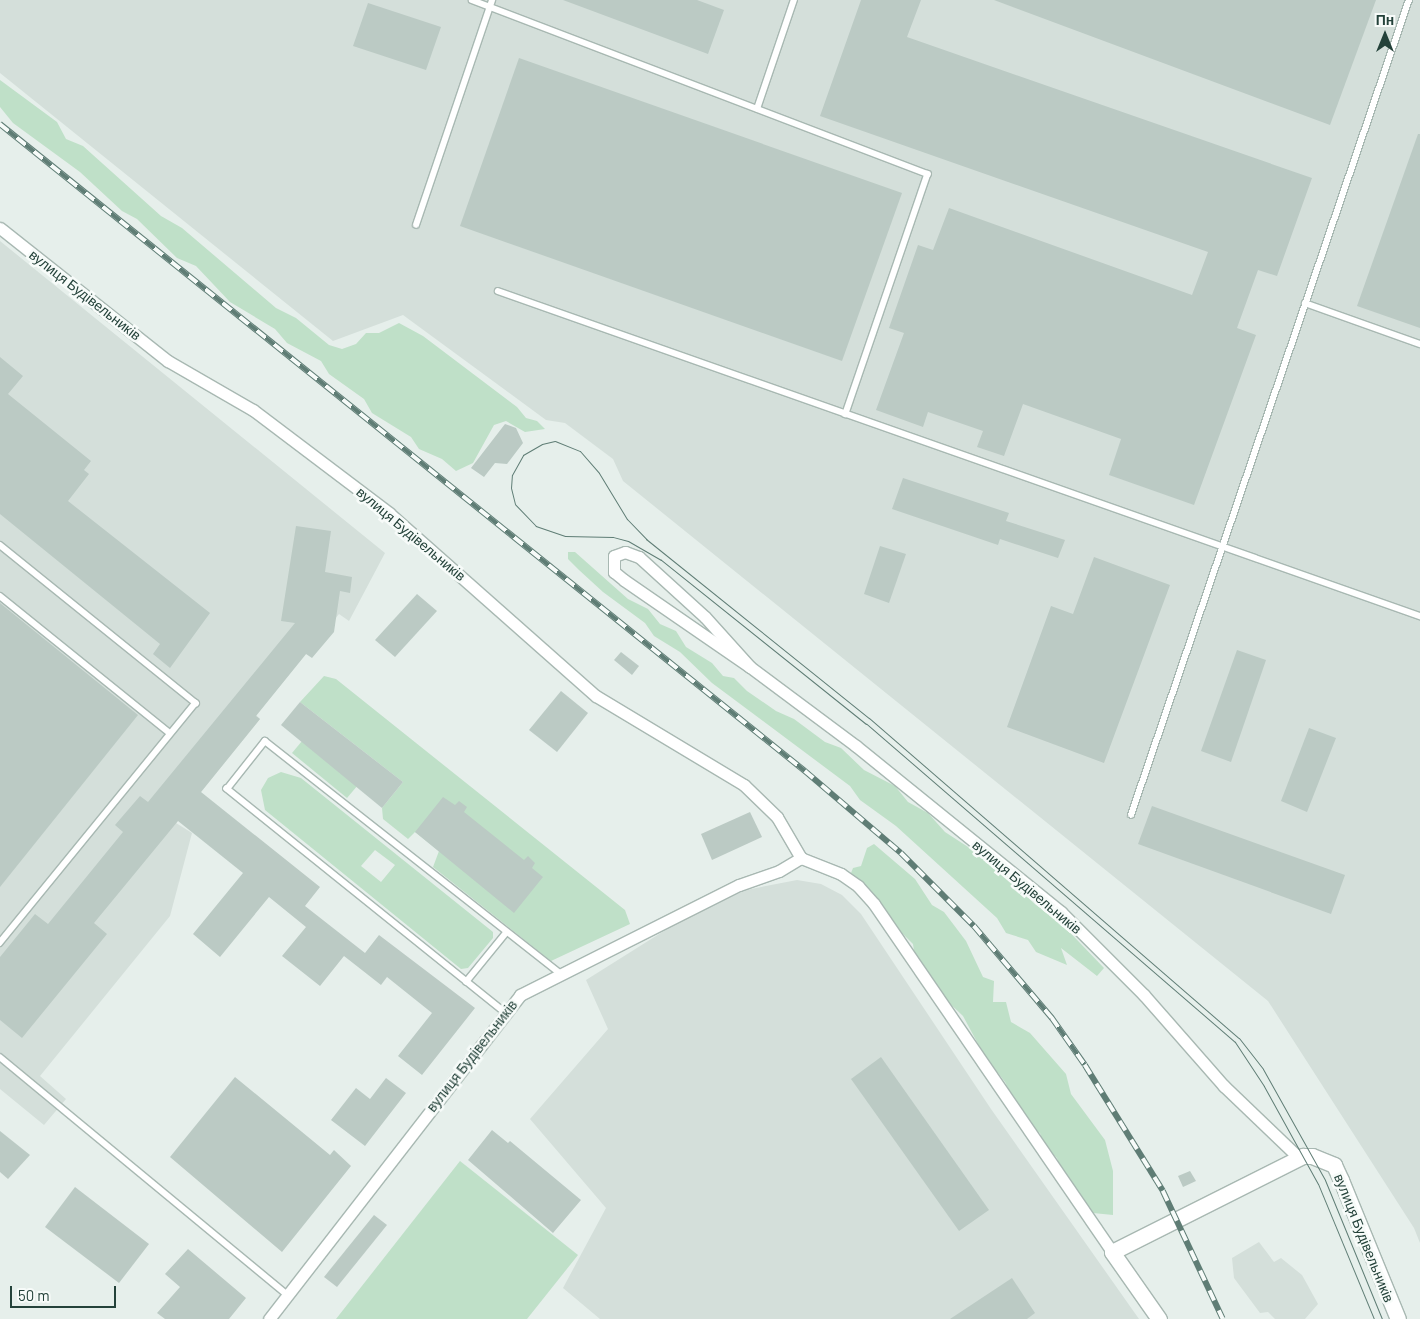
<!DOCTYPE html>
<html>
<head>
<meta charset="utf-8">
<style>
	body { margin:0 }
	#map { position:relative; width:1420px; height:1319px; overflow:hidden; background:#e6efeb; font-family:Barlow,sans-serif }
	div>[style] { position:absolute }
	.built>* { inset:0; background:#d4dfda }
	.green>* { inset:0; background:#bfe0c8 }
	.building>* { inset:0; background:#bbcac4 }
	.roads { filter:drop-shadow(1px 0 #a8b8b2) drop-shadow(-1px 0 #a8b8b2) drop-shadow(0 1px #a8b8b2) drop-shadow(0 -1px #a8b8b2) }
	.lane>* { height:5.5px; margin:-2.75px; padding:0 2.75px; transform-origin:2.75px; border-radius:2.75px; background:#fff }
	.street>* { height:11px; margin:-5.5px; padding:0 5.5px; transform-origin:5.5px; border-radius:5.5px; background:#fff }
	.secondary>* { height:15px; margin:-7.5px; padding:0 7.5px; transform-origin:7.5px; border-radius:7.5px; background:#fff }
	.tram>* { height:1px; margin:-0.5px; padding:0 0.5px; transform-origin:0.5px; border-radius:0.5px; background:#5f7d75 }
	.rail>* { height:5.5px; margin-top:-2.75px; transform-origin:0; background:repeating-linear-gradient(90deg,#f7fbf9 0 11px,#5f7d75 0 22px); box-sizing:border-box; border-block:1px solid #5f7d75 }
	span { translate:-50% -50%; white-space:nowrap; text-align:center; line-height:1.15; -webkit-text-stroke:5px #f7fbf9; paint-order:stroke }
	.street-label { font-size:14px; color:#24423a }
	.north { position:absolute; left:1360px; top:10px; width:50px; height:50px; -webkit-text-stroke:4px #f7fbf9; paint-order:stroke; rotate:0deg; font-size:14px; font-weight:700; line-height:20px; text-align:center; color:#24423a }
	.north::after { content:''; display:block; margin:auto; width:18px; height:22px; background:#24423a; clip-path:polygon(50% 0,100% 100%,50% 72%,0 100%) }
	.scale { position:absolute; left:10px; top:1286px; width:106px; height:22px; box-sizing:border-box; border:2px solid #24423a; border-top:0; padding-left:6px; font-size:15px; line-height:18px; white-space:nowrap; color:#24423a; -webkit-text-stroke:4px #f7fbf9; paint-order:stroke }
</style>
</head>
<body>
<div id="map">
	<div class="built">
		<i style="clip-path:polygon(0 0,1420px 0,1420px 1243px,1414px 1228px,1268px 1001px,623px 481px,613px 459px,565px 423px,546px 420px,403px 315px,333px 341px,0 73px)"></i>
		<i style="clip-path:polygon(0 241px,385px 553px,349px 621px,339px 614px,256px 715px,260px 719px,176px 823px,192px 833px,170px 916px,40px 1076px,66px 1099px,44px 1125px,0 1089px)"></i>
		<i style="clip-path:polygon(797px 880px,821px 884px,842px 895px,861px 914px,991px 1109px,1139px 1319px,600px 1319px,563px 1288px,606px 1208px,530px 1119px,608px 1029px,586px 980px,691px 914px,746px 890px)"></i>
		<i style="clip-path:polygon(1259px 1242px,1274px 1262px,1281px 1258px,1302px 1275px,1318px 1304px,1305px 1319px,1275px 1319px,1268px 1312px,1260px 1313px,1234px 1278px,1232px 1258px)"></i>
	</div>
	<div class="green">
		<i style="clip-path:polygon(0 80px,57px 122px,66px 139px,83px 146px,161px 216px,182px 228px,276px 308px,296px 318px,329px 345px,342px 349px,356px 344px,366px 333px,379px 333px,399px 323px,423px 336px,517px 407px,526px 418px,537px 421px,545px 429px,525px 432px,506px 421px,494px 425px,473px 463px,456px 471px,442px 459px,419px 449px,411px 437px,372px 413px,364px 399px,329px 374px,321px 361px,287px 343px,275px 329px,230px 302px,196px 266px,177px 258px,137px 219px,122px 211px,80px 172px,13px 123px,0 107px)"></i>
		<i style="clip-path:polygon(568px 552px,575px 552px,628px 599px,648px 609px,660px 624px,676px 631px,686px 647px,712px 663px,723px 676px,734px 678px,747px 691px,776px 711px,794px 719px,825px 742px,841px 748px,864px 770px,895px 786px,908px 802px,928px 813px,945px 832px,982px 856px,1036px 905px,1057px 919px,1104px 968px,1097px 976px,1061px 948px,1067px 965px,1036px 952px,1028px 940px,1006px 933px,997px 918px,896px 826px,860px 800px,850px 786px,712px 683px,680px 652px,654px 636px,645px 623px,603px 592px,579px 570px,568px 559px)"></i>
		<i style="clip-path:polygon(324px 676px,336px 679px,625px 910px,630px 924px,551px 961px,433px 867px,439px 851px,415px 832px,408px 839px,383px 819px,382px 808px,403px 782px,300px 702px)"></i>
		<i style="clip-path:polygon(302px 741px,358px 785px,347px 798px,292px 753px)"></i>
		<i style="clip-path:polygon(evenodd,281px 772px,301px 778px,493px 932px,493px 938px,468px 968px,461px 969px,265px 810px,261px 790px,268px 778px,281px 772px,375px 850px,395px 865px,381px 882px,361px 866px,375px 850px)"></i>
		<i style="clip-path:polygon(874px 844px,915px 879px,932px 905px,944px 912px,966px 941px,983px 977px,994px 981px,993px 1002px,1006px 1002px,1011px 1022px,1030px 1033px,1066px 1074px,1071px 1094px,1105px 1140px,1113px 1171px,1113px 1215px,1093px 1213px,1081px 1200px,1072px 1182px,1060px 1171px,1057px 1158px,1043px 1145px,1040px 1133px,1032px 1128px,1020px 1112px,1005px 1082px,984px 1055px,963px 1016px,946px 1000px,914px 951px,913px 944px,901px 932px,878px 899px,851px 873px,853px 868px,861px 866px,867px 848px)"></i>
		<i style="clip-path:polygon(460px 1161px,578px 1255px,527px 1319px,336px 1319px)"></i>
	</div>
	<div class="building">
		<i style="clip-path:polygon(563px 0,697px 0,724px 10px,708px 54px)"></i>
		<i style="clip-path:polygon(861px 0,921px 0,907px 37px,1312px 178px,1277px 276px,1258px 270px,1237px 328px,1256px 335px,1194px 505px,1109px 475px,1121px 439px,1023px 404px,1004px 456px,977px 447px,983px 431px,928px 412px,923px 427px,876px 410px,904px 333px,889px 328px,918px 245px,933px 250px,949px 208px,1192px 295px,1208px 252px,820px 116px)"></i>
		<i style="clip-path:polygon(994px 0,1376px 0,1330px 125px)"></i>
		<i style="clip-path:polygon(368px 3px,441px 27px,426px 70px,353px 46px)"></i>
		<i style="clip-path:polygon(519px 58px,902px 193px,842px 361px,460px 226px)"></i>
		<i style="clip-path:polygon(1418px 134px,1420px 134px,1420px 328px,1357px 306px)"></i>
		<i style="clip-path:polygon(0 357px,23px 376px,8px 394px,91px 461px,84px 470px,89px 474px,68px 501px,210px 613px,170px 668px,153px 654px,160px 644px,0 514px)"></i>
		<i style="clip-path:polygon(505px 424px,516px 428px,523px 443px,507px 464px,495px 463px,484px 477px,471px 468px)"></i>
		<i style="clip-path:polygon(903px 478px,1009px 513px,1006px 521px,1065px 540px,1058px 558px,1000px 539px,998px 545px,892px 509px)"></i>
		<i style="clip-path:polygon(296px 526px,331px 531px,325px 572px,352px 577px,350px 593px,340px 591px,334px 632px,312px 658px,306px 654px,256px 716px,260px 719px,201px 792px,320px 887px,305px 906px,365px 953px,379px 935px,475px 1008px,422px 1075px,398px 1056px,432px 1013px,387px 977px,381px 985px,344px 956px,320px 986px,282px 956px,306px 927px,269px 897px,220px 957px,193px 934px,243px 873px,178px 821px,94px 923px,107px 934px,22px 1038px,0 1020px,0 957px,35px 914px,48px 924px,123px 832px,115px 825px,140px 796px,148px 802px,295px 623px,281px 621px)"></i>
		<i style="clip-path:polygon(880px 546px,906px 554px,889px 603px,864px 594px)"></i>
		<i style="clip-path:polygon(1094px 557px,1170px 585px,1104px 763px,1007px 727px,1051px 606px,1073px 614px)"></i>
		<i style="clip-path:polygon(417px 594px,437px 611px,395px 657px,375px 640px)"></i>
		<i style="clip-path:polygon(0 603px,138px 715px,0 887px)"></i>
		<i style="clip-path:polygon(1237px 650px,1266px 660px,1231px 762px,1201px 751px)"></i>
		<i style="clip-path:polygon(621px 652px,639px 666px,632px 675px,614px 660px)"></i>
		<i style="clip-path:polygon(561px 691px,588px 713px,557px 752px,529px 730px)"></i>
		<i style="clip-path:polygon(300px 702px,403px 782px,382px 808px,281px 725px)"></i>
		<i style="clip-path:polygon(1309px 728px,1336px 738px,1307px 812px,1281px 801px)"></i>
		<i style="clip-path:polygon(443px 797px,455px 805px,459px 801px,467px 807px,464px 812px,524px 860px,528px 856px,535px 863px,532px 868px,543px 877px,514px 913px,415px 832px)"></i>
		<i style="clip-path:polygon(1152px 806px,1345px 875px,1331px 914px,1138px 844px)"></i>
		<i style="clip-path:polygon(750px 812px,762px 837px,712px 860px,701px 834px)"></i>
		<i style="clip-path:polygon(881px 1057px,989px 1210px,959px 1231px,851px 1079px)"></i>
		<i style="clip-path:polygon(235px 1077px,330px 1155px,334px 1150px,351px 1166px,282px 1252px,170px 1157px)"></i>
		<i style="clip-path:polygon(386px 1078px,406px 1093px,365px 1146px,331px 1120px,356px 1088px,370px 1099px)"></i>
		<i style="clip-path:polygon(492px 1130px,508px 1143px,510px 1141px,581px 1200px,553px 1233px,468px 1160px)"></i>
		<i style="clip-path:polygon(0 1131px,30px 1155px,8px 1179px,0 1172px)"></i>
		<i style="clip-path:polygon(1190px 1171px,1196px 1181px,1183px 1187px,1178px 1176px)"></i>
		<i style="clip-path:polygon(75px 1187px,149px 1244px,119px 1283px,45px 1227px)"></i>
		<i style="clip-path:polygon(374px 1215px,387px 1225px,337px 1287px,324px 1277px)"></i>
		<i style="clip-path:polygon(188px 1249px,246px 1298px,229px 1319px,165px 1319px,157px 1313px,180px 1287px,165px 1274px)"></i>
		<i style="clip-path:polygon(1012px 1278px,1035px 1313px,1027px 1319px,950px 1319px)"></i>
	</div>
	<div class="roads">
		<div class="lane">
			<i style="left:472px;top:0;width:488px;rotate:20.9deg"></i>
			<i style="left:928px;top:174px;width:254px;rotate:108.9deg"></i>
			<i style="left:757px;top:109px;width:115px;rotate:-71.3deg"></i>
			<i style="left:416px;top:225px;width:237px;rotate:-71.3deg"></i>
			<i style="left:498px;top:291px;width:978px;rotate:19.42deg"></i>
			<i style="left:1305px;top:303px;width:122px;rotate:19.6deg"></i>
			<i style="left:0;top:545px;width:252px;rotate:38.9deg"></i>
			<i style="left:196px;top:703px;width:310px;rotate:129.2deg"></i>
			<i style="left:0;top:596px;width:218px;rotate:38.9deg"></i>
			<i style="left:1131px;top:815px;width:861px;rotate:-71.17deg"></i>
			<i style="left:466px;top:982px;width:63px;rotate:-50.8deg"></i>
			<i style="left:504px;top:1012px;width:356px;rotate:-141.2deg"></i>
			<i style="left:227px;top:789px;width:61px;rotate:-51.6deg"></i>
			<i style="left:265px;top:741px;width:375px;rotate:38.2deg"></i>
			<i style="left:0;top:1057px;width:374px;rotate:39.6deg"></i>
		</div>
		<div class="street">
			<i style="left:0;top:228px;width:214px;rotate:38.4deg"></i>
			<i style="left:168px;top:361px;width:98px;rotate:30deg"></i>
			<i style="left:253px;top:410px;width:171px;rotate:37.1deg"></i>
			<i style="left:389px;top:513px;width:276px;rotate:41.5deg"></i>
			<i style="left:596px;top:696px;width:173px;rotate:31deg"></i>
			<i style="left:744px;top:785px;width:46px;rotate:44.1deg"></i>
			<i style="left:777px;top:817px;width:48px;rotate:59.7deg"></i>
			<i style="left:801px;top:858px;width:43px;rotate:21.8deg"></i>
			<i style="left:841px;top:874px;width:21px;rotate:35deg"></i>
			<i style="left:858px;top:886px;width:24px;rotate:48deg"></i>
			<i style="left:874px;top:904px;width:422px;rotate:55.6deg"></i>
			<i style="left:750px;top:667px;width:153px;rotate:-145.4deg"></i>
			<i style="left:624px;top:580px;width:13px;rotate:-141deg"></i>
			<i style="left:614px;top:572px;width:16px;rotate:-90deg"></i>
			<i style="left:614px;top:556px;width:12px;rotate:-20deg"></i>
			<i style="left:625px;top:552px;width:15px;rotate:20deg"></i>
			<i style="left:639px;top:557px;width:89px;rotate:42.3deg"></i>
			<i style="left:705px;top:617px;width:67px;rotate:48deg"></i>
			<i style="left:750px;top:667px;width:132px;rotate:36.7deg"></i>
			<i style="left:856px;top:746px;width:264px;rotate:39deg"></i>
			<i style="left:1061px;top:912px;width:117px;rotate:45deg"></i>
			<i style="left:1144px;top:995px;width:121px;rotate:48.7deg"></i>
			<i style="left:1224px;top:1086px;width:104px;rotate:43.8deg"></i>
			<i style="left:269px;top:1319px;width:410px;rotate:-52.2deg"></i>
			<i style="left:520px;top:995px;width:245px;rotate:-26.7deg"></i>
			<i style="left:739px;top:885px;width:42px;rotate:-19.3deg"></i>
			<i style="left:779px;top:871px;width:26px;rotate:-31deg"></i>
		</div>
		<div class="secondary">
			<i style="left:1159px;top:1319px;width:82px;rotate:-125deg"></i>
			<i style="left:1112px;top:1252px;width:214px;rotate:-26.7deg"></i>
			<i style="left:1303px;top:1156px;width:9px"></i>
			<i style="left:1312px;top:1156px;width:24px;rotate:22deg"></i>
			<i style="left:1334px;top:1165px;width:17px;rotate:65deg"></i>
			<i style="left:1341px;top:1180px;width:150px;rotate:67.7deg"></i>
		</div>
	</div>
	<div class="tram">
		<i style="left:1374px;top:1319px;width:146px;rotate:-112.5deg"></i>
		<i style="left:1318px;top:1184px;width:112px;rotate:-118.9deg"></i>
		<i style="left:1264px;top:1086px;width:53px;rotate:-123.4deg"></i>
		<i style="left:1235px;top:1042px;width:487px;rotate:-139.2deg"></i>
		<i style="left:866px;top:724px;width:263px;rotate:-141.3deg"></i>
		<i style="left:661px;top:560px;width:38px;rotate:-150deg"></i>
		<i style="left:628px;top:541px;width:16px;rotate:-165deg"></i>
		<i style="left:613px;top:537px;width:48px;rotate:-178.8deg"></i>
		<i style="left:565px;top:536px;width:31px;rotate:-161deg"></i>
		<i style="left:536px;top:526px;width:30px;rotate:-134deg"></i>
		<i style="left:515px;top:504px;width:16px;rotate:-104deg"></i>
		<i style="left:511px;top:488px;width:13px;rotate:-86deg"></i>
		<i style="left:512px;top:475px;width:23px;rotate:-61deg"></i>
		<i style="left:523px;top:455px;width:22px;rotate:-30deg"></i>
		<i style="left:542px;top:444px;width:13px;rotate:-13deg"></i>
		<i style="left:555px;top:441px;width:27px;rotate:22deg"></i>
		<i style="left:580px;top:451px;width:29px;rotate:49deg"></i>
		<i style="left:599px;top:473px;width:54px;rotate:58.7deg"></i>
		<i style="left:627px;top:519px;width:28px;rotate:46deg"></i>
		<i style="left:646px;top:539px;width:286px;rotate:38.8deg"></i>
		<i style="left:869px;top:718px;width:489px;rotate:40.9deg"></i>
		<i style="left:1239px;top:1038px;width:39px;rotate:52deg"></i>
		<i style="left:1263px;top:1069px;width:127px;rotate:60.8deg"></i>
		<i style="left:1325px;top:1180px;width:150px;rotate:67.7deg"></i>
	</div>
	<div class="rail">
		<i style="left:0;top:124px;width:1033px;rotate:38.79deg"></i>
		<i style="left:805px;top:771px;width:126px;rotate:40.5deg"></i>
		<i style="left:901px;top:853px;width:103px;rotate:45deg"></i>
		<i style="left:974px;top:926px;width:121px;rotate:49.7deg"></i>
		<i style="left:1052px;top:1018px;width:57px;rotate:54.9deg"></i>
		<i style="left:1085px;top:1065px;width:148px;rotate:58.2deg"></i>
		<i style="left:1163px;top:1191px;width:141px;rotate:64.9deg"></i>
	</div>
	<div class="street-label">
		<span style="left:85px;top:295px;rotate:38deg">вулиця Будівельників</span>
		<span style="left:411px;top:534px;rotate:40deg">вулиця Будівельників</span>
		<span style="left:1027px;top:887px;rotate:40deg">вулиця Будівельників</span>
		<span style="left:472px;top:1056px;rotate:-52deg">вулиця Будівельників</span>
		<span style="left:1364px;top:1238px;rotate:68deg">вулиця Будівельників</span>
	</div>
	<div class="north">Пн</div>
	<div class="scale">50 m</div>
</div>
</body>
</html>
